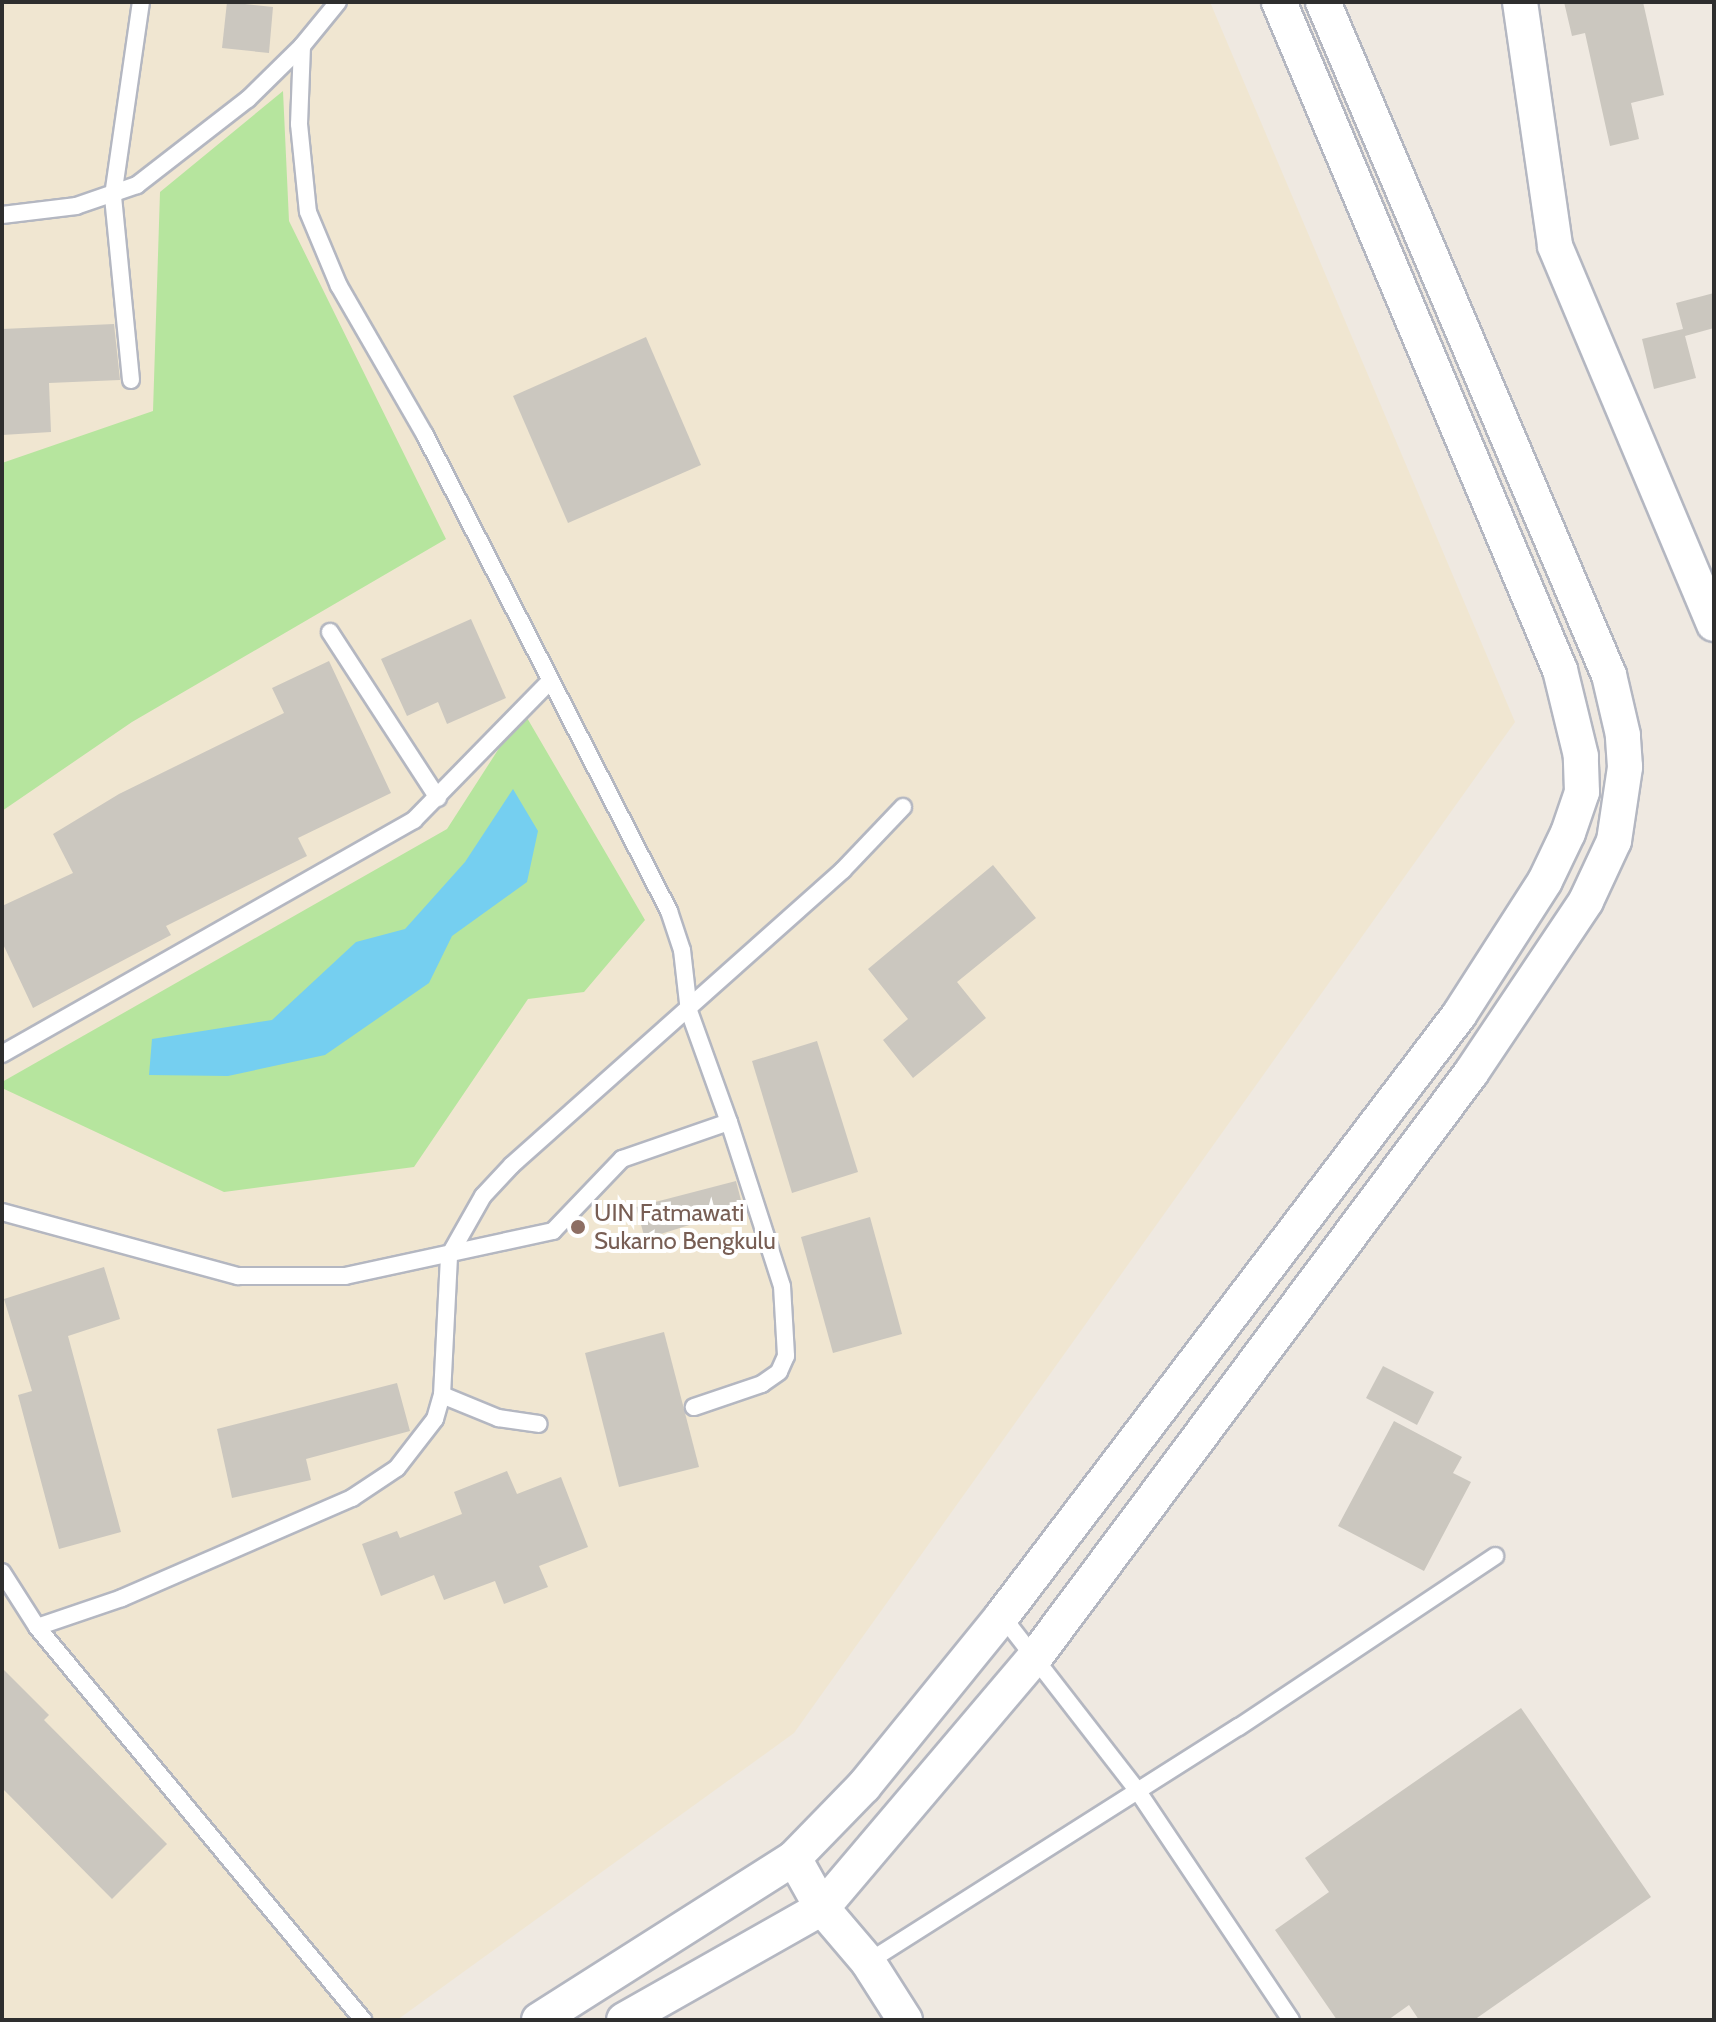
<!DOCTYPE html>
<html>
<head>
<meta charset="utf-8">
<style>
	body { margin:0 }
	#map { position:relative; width:1716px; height:2022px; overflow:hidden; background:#efe9e1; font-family:Cabin,sans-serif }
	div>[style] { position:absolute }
	.education>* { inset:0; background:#f0e6d1 }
	.green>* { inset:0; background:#b6e59e }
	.water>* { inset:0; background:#75cff0 }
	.building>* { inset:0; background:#cbc7bf }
	.roads { filter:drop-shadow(2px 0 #b4b7c1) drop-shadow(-2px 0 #b4b7c1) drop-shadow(0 2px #b4b7c1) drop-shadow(0 -2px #b4b7c1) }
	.service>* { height:16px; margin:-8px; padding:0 8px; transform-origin:8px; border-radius:8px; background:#fff }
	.minor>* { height:34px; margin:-17px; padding:0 17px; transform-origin:17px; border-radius:17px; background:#fff }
	.dots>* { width:22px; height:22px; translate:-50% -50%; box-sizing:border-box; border:4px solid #fff; border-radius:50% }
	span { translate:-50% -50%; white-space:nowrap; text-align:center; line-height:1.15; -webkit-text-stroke:8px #fff; paint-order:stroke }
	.education-label { font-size:24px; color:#785e54 }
	.left { translate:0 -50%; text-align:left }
	.frame { position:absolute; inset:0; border:4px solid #2e2e2e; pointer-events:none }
</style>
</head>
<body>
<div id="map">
	<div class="education">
		<i style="clip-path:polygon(2px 2px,1210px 2px,1515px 722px,794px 1733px,397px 2020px,2px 2020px)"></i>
	</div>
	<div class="green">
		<i style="clip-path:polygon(283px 91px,289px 221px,446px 539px,132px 722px,2px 811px,2px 463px,153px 411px,160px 192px)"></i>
		<i style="clip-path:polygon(523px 711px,645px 920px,584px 992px,528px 999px,414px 1167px,224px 1192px,2px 1088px,2px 1082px,447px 829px)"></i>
	</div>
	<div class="water">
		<i style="clip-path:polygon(513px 789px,538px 831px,527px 882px,452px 936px,429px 983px,325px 1055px,228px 1076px,149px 1075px,152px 1039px,272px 1020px,356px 942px,405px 929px,465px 862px)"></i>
	</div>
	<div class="building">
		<i style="clip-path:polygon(227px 2px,273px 7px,269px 53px,222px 48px)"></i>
		<i style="clip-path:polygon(1564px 2px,1643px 2px,1664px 95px,1631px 103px,1639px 139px,1610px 146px,1585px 33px,1572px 36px)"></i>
		<i style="clip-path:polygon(1714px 293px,1714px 328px,1685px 336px,1696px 378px,1654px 389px,1642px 339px,1683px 329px,1676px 303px)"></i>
		<i style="clip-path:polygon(114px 324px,120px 380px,49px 383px,51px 432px,2px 435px,2px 329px)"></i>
		<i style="clip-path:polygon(646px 337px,701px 465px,568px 523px,513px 396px)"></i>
		<i style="clip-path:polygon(471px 619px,506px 698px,447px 724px,438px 702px,407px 716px,381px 659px)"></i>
		<i style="clip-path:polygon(329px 661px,391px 793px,298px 838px,307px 856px,166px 926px,171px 935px,33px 1008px,2px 942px,2px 906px,73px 873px,53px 834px,119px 794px,284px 713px,272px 688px)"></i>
		<i style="clip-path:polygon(993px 865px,1036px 918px,957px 982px,986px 1018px,913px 1078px,883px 1040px,908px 1019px,868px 969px)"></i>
		<i style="clip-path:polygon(817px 1041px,858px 1172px,792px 1193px,752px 1061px)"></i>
		<i style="clip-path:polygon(736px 1181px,743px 1208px,645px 1239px,636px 1207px)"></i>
		<i style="clip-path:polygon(870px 1217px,902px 1334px,833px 1353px,801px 1237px)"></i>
		<i style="clip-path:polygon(104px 1267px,120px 1319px,68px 1336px,121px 1532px,59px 1549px,18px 1395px,32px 1391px,4px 1299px)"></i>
		<i style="clip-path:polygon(664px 1332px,699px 1467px,619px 1487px,585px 1353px)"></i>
		<i style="clip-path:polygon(1383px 1366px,1434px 1392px,1417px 1425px,1366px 1398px)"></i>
		<i style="clip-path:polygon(397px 1383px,410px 1431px,306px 1459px,311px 1480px,232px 1498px,217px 1429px)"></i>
		<i style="clip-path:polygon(1394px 1421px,1462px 1457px,1453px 1473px,1471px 1482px,1424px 1571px,1338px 1526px)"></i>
		<i style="clip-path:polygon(507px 1471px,517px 1494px,561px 1477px,588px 1547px,539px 1566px,548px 1587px,504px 1604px,495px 1581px,444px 1600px,434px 1575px,381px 1596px,362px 1544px,397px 1531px,400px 1538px,462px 1514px,454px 1492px)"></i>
		<i style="clip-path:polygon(2px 1668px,49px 1715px,44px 1720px,167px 1844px,112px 1899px,2px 1788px)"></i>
		<i style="clip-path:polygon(1521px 1708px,1651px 1897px,1474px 2020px,1419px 2020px,1409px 2005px,1388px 2020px,1337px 2020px,1275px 1930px,1329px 1892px,1305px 1858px)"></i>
	</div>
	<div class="roads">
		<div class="service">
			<i style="left:338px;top:2px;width:57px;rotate:129.3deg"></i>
			<i style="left:302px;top:46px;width:78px;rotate:92.2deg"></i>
			<i style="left:299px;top:124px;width:88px;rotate:84.2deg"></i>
			<i style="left:308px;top:212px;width:80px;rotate:67.3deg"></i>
			<i style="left:339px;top:286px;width:172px;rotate:60deg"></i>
			<i style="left:425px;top:435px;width:535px;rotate:62.86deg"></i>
			<i style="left:669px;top:911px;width:41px;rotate:71.6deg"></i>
			<i style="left:682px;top:950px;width:61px;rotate:83.5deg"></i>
			<i style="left:689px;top:1011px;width:118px;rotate:70.2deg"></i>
			<i style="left:2px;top:215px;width:75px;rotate:-6.9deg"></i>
			<i style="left:76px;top:206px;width:65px;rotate:-19deg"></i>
			<i style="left:137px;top:185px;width:140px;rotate:-37.8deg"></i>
			<i style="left:248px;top:99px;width:76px;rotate:-44.5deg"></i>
			<i style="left:131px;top:380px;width:185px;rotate:-95.6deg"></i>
			<i style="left:113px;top:196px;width:196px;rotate:-81.8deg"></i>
			<i style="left:330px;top:632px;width:198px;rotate:57deg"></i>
			<i style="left:2px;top:1054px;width:474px;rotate:-29.6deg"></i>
			<i style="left:414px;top:820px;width:194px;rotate:-45.6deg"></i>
			<i style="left:2px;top:1212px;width:245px;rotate:15.2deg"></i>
			<i style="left:238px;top:1276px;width:107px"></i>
			<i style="left:345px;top:1276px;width:213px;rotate:-12.2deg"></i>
			<i style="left:553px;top:1231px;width:100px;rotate:-46.2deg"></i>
			<i style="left:622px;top:1159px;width:113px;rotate:-19.1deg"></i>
			<i style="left:729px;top:1122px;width:172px;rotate:72.1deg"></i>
			<i style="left:782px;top:1286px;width:70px;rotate:86.7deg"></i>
			<i style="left:786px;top:1356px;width:17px;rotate:114deg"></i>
			<i style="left:779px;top:1372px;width:21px;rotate:145deg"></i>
			<i style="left:762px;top:1384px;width:72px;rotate:161.3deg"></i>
			<i style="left:442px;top:1395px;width:61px;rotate:22.3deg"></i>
			<i style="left:498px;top:1418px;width:41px;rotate:8.3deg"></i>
			<i style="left:2px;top:1572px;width:65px;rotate:57.5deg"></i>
			<i style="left:37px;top:1627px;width:90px;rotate:-18.8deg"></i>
			<i style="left:122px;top:1598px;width:251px;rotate:-23.5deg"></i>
			<i style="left:352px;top:1498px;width:54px;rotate:-33.7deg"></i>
			<i style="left:397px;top:1468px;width:62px;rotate:-52.2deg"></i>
			<i style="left:435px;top:1419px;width:25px;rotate:-74deg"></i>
			<i style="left:442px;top:1395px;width:139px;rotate:-87.1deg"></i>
			<i style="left:449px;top:1256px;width:69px;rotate:-60.5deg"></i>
			<i style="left:483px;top:1196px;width:42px;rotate:-46.9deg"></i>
			<i style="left:512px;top:1165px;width:443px;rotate:-41.7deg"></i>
			<i style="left:843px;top:870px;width:87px;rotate:-46.4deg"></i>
			<i style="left:1002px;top:1616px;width:220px;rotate:52.2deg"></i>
			<i style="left:1137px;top:1790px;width:277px;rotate:56.2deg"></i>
			<i style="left:37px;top:1627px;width:511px;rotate:50.32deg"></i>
			<i style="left:868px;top:1962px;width:439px;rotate:-32.4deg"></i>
			<i style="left:1239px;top:1727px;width:308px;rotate:-33.7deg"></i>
		</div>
		<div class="minor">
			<i style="left:1520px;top:2px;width:246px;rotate:81.8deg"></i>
			<i style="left:1555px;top:246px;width:410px;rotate:67.2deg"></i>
			<i style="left:794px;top:1858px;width:57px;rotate:60.8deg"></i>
			<i style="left:822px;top:1908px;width:71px;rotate:49.6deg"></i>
			<i style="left:868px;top:1962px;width:69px;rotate:57.5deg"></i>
			<i style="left:539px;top:2020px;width:302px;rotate:-32.4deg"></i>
			<i style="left:794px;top:1858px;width:100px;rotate:-45.8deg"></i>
			<i style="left:864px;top:1786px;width:219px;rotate:-50.9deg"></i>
			<i style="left:1002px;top:1616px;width:755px;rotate:-52.75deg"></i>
			<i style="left:1459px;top:1015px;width:159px;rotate:-57.3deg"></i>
			<i style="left:1545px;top:881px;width:53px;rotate:-64.4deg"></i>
			<i style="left:1568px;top:833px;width:43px;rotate:-71.1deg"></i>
			<i style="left:1582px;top:792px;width:36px;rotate:-92deg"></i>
			<i style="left:1581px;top:756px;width:89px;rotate:-103.7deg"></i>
			<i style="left:1560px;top:670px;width:725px;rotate:-112.81deg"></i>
			<i style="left:624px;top:2020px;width:227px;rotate:-29.5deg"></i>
			<i style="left:822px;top:1908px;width:331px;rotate:-49.7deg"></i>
			<i style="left:1036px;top:1656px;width:727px;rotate:-53.27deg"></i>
			<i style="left:1471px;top:1073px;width:207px;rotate:-56.2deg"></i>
			<i style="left:1586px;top:901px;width:66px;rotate:-65deg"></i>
			<i style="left:1614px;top:841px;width:75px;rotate:-81.5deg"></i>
			<i style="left:1625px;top:767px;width:32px;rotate:-94deg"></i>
			<i style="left:1623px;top:735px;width:62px;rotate:-103.1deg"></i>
			<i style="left:1609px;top:675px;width:731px;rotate:-113.02deg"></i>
		</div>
	</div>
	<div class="dots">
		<i style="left:578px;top:1227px;background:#8d6e63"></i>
	</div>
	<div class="education-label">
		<span class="left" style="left:594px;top:1227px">UIN Fatmawati<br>Sukarno Bengkulu</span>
	</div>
	<div class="frame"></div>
</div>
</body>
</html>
